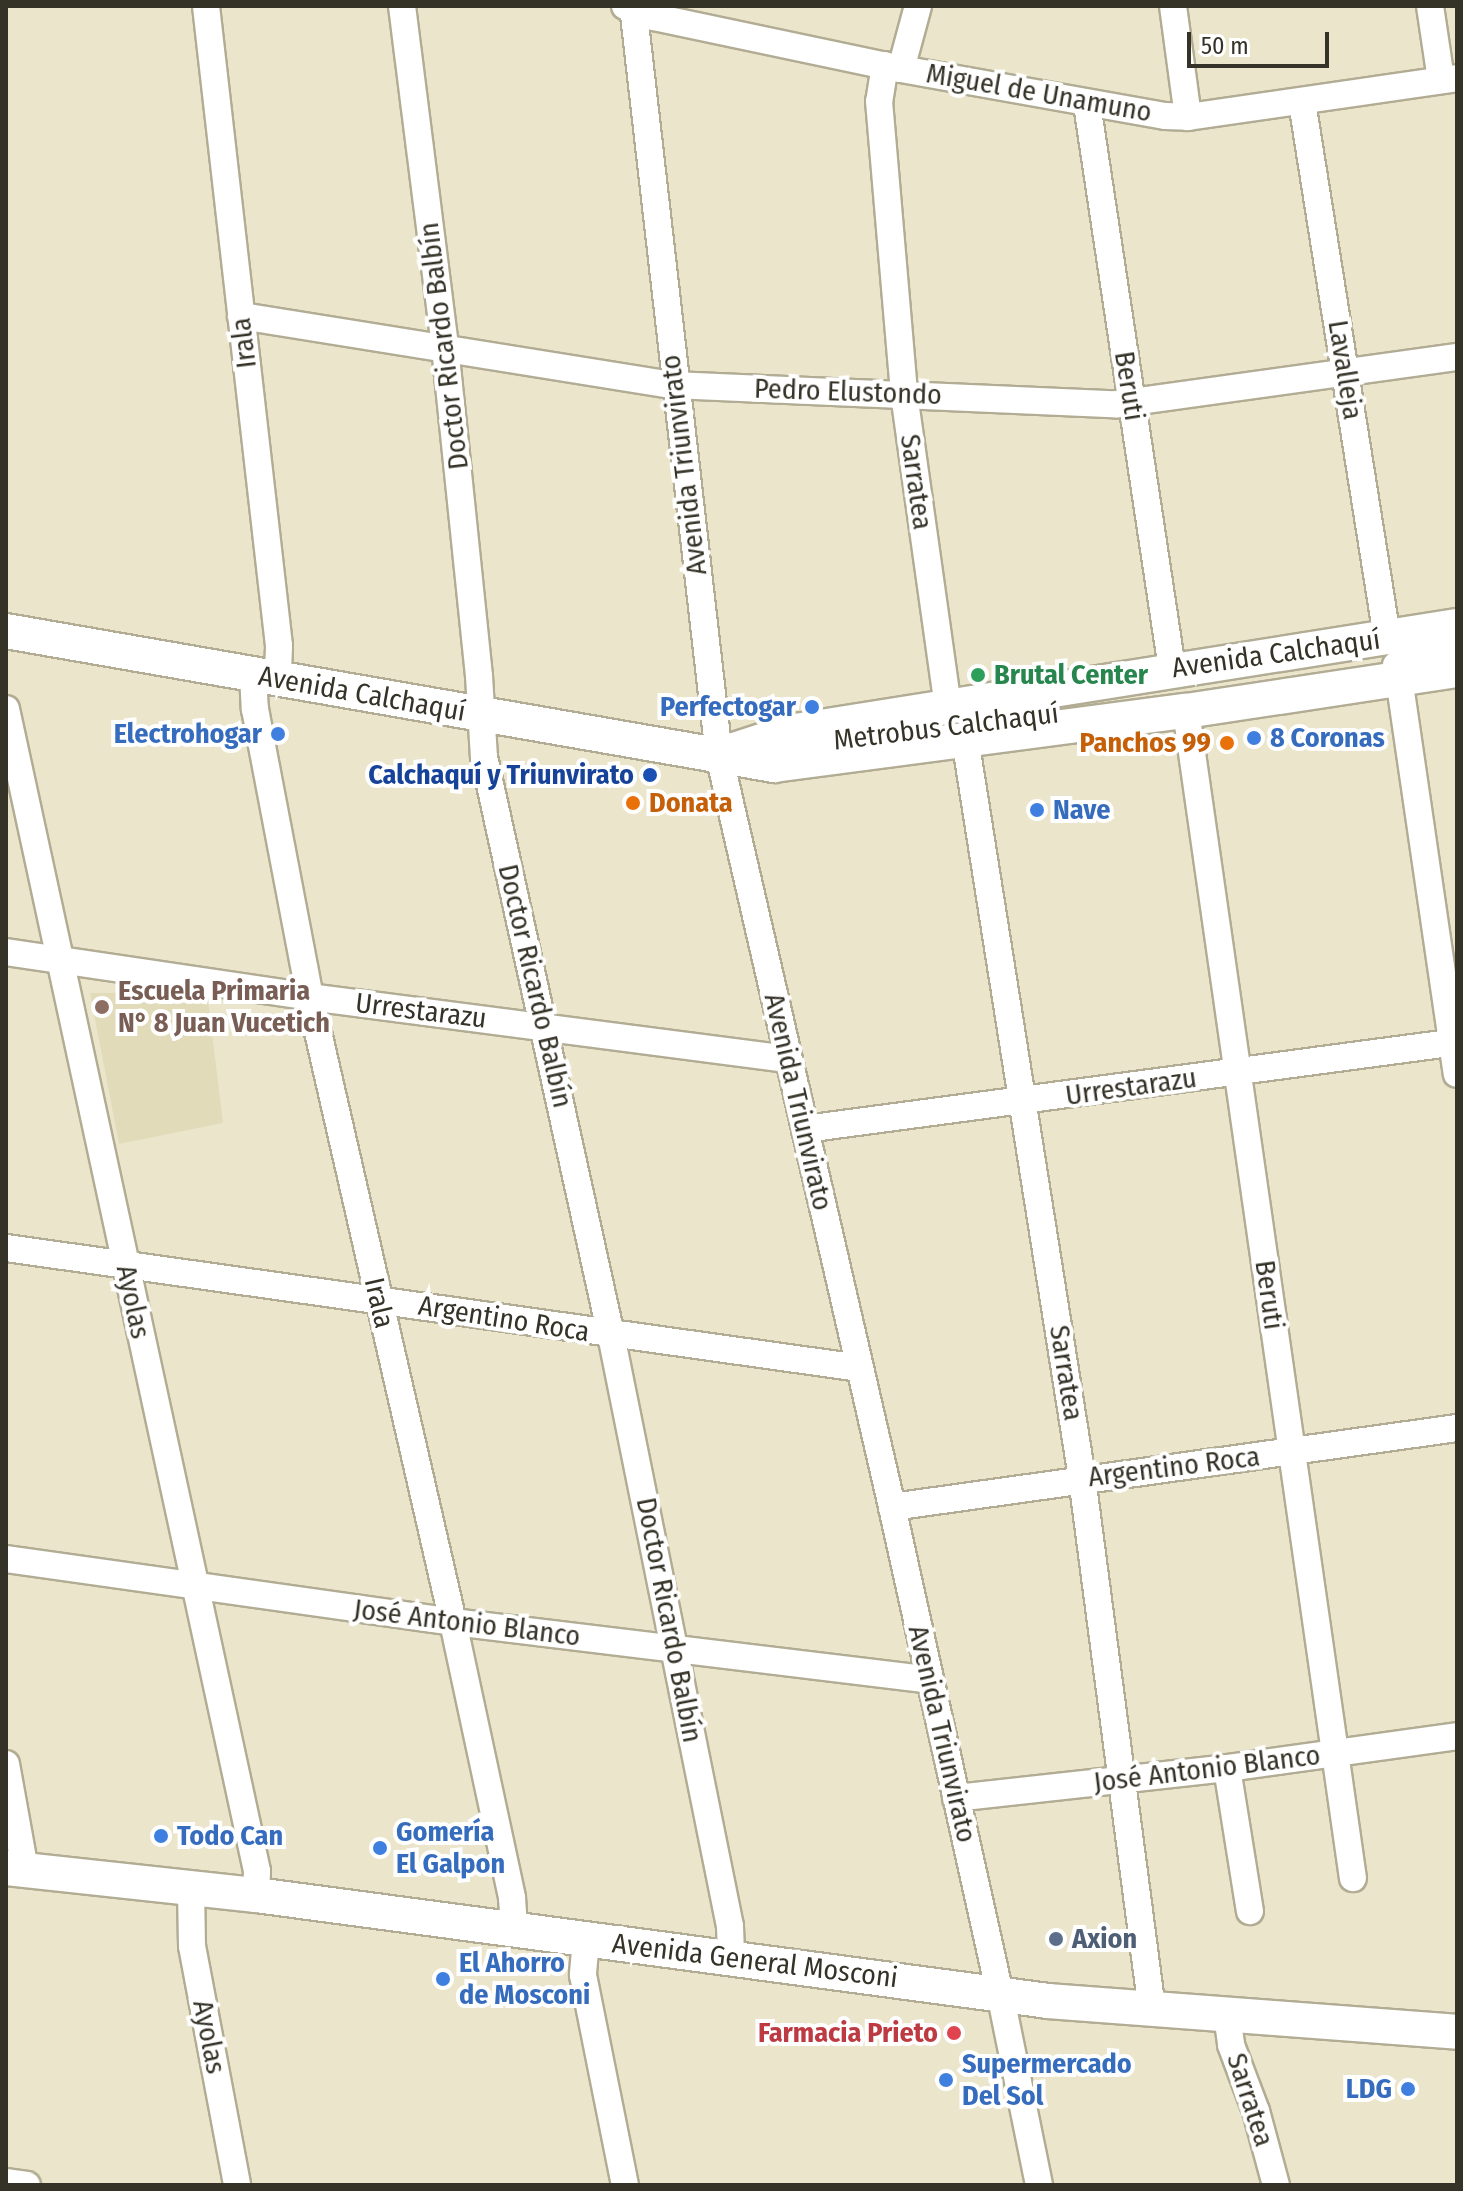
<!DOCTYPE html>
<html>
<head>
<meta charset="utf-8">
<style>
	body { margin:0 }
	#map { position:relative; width:1463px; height:2191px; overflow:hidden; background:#ebe5cb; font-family:"Fira Sans Condensed",sans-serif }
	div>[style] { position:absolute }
	.built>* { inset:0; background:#e2dbba }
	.roads { filter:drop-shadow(2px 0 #b1ac93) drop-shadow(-2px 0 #b1ac93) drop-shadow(0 2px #b1ac93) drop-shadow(0 -2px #b1ac93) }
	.minor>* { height:26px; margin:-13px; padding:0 13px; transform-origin:13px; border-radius:13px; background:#fff }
	.major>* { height:34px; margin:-17px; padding:0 17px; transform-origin:17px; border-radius:17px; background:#fff }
	.dots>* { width:22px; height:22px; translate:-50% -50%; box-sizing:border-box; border:4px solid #fff; border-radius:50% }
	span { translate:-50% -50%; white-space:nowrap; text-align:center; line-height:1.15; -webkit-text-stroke:8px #fff; paint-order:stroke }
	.street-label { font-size:28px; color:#353328 }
	.leisure-label { font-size:28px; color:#27864d; font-weight:700 }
	.left { translate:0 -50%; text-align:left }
	.shop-label { font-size:28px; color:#366cbe; font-weight:700 }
	.right { translate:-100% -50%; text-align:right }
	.food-label { font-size:28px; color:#c56008; font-weight:700 }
	.transit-label { font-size:28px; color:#164399; font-weight:700 }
	.education-label { font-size:28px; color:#785e54; font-weight:700 }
	.service-label { font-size:28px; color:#4e5e75; font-weight:700 }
	.health-label { font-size:28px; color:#be3a42; font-weight:700 }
	.frame { position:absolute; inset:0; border:8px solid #353328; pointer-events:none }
	.scale { position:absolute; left:1187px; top:32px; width:142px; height:36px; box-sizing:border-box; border:4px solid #353328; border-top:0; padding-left:10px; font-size:24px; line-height:28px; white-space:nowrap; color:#353328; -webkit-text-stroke:6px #fff; paint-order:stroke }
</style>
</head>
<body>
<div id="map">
	<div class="built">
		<i style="clip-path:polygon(207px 992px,223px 1123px,119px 1144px,90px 993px)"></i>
	</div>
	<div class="roads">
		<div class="minor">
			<i style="left:206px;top:6px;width:644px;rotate:83.49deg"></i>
			<i style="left:279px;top:646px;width:34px;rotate:92deg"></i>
			<i style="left:402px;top:6px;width:344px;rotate:82.8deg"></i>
			<i style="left:445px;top:347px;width:331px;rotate:84.1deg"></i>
			<i style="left:479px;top:676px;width:81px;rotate:86.5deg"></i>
			<i style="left:484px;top:757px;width:592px;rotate:77.61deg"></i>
			<i style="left:611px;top:1335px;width:603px;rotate:78.62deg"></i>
			<i style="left:730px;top:1926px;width:31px;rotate:88deg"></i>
			<i style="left:625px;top:6px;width:31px;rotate:21deg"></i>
			<i style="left:654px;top:17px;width:252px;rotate:11.9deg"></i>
			<i style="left:901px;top:69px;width:268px;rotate:10.1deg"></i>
			<i style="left:1165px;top:116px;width:23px;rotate:2deg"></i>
			<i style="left:1188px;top:117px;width:272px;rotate:-8.2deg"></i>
			<i style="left:633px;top:6px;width:754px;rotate:83.45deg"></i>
			<i style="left:719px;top:755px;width:772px;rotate:77.04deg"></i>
			<i style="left:892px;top:1507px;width:498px;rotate:77.5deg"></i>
			<i style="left:1000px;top:1993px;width:196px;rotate:78.5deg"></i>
			<i style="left:1173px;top:6px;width:112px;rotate:82.3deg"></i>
			<i style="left:1430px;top:6px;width:75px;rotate:81.5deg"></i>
			<i style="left:885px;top:65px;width:36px;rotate:99deg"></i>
			<i style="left:879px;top:101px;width:294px;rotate:85.1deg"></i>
			<i style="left:904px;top:394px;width:315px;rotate:82deg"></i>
			<i style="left:901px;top:69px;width:65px;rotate:-74.9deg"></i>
			<i style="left:1302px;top:102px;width:542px;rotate:80.97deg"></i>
			<i style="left:1087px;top:104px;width:571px;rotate:81.44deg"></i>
			<i style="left:241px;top:316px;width:438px;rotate:9.1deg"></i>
			<i style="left:674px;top:385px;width:443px;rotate:2.5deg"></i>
			<i style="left:1117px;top:404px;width:343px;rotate:-7.9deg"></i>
			<i style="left:1396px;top:665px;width:63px;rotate:-13.8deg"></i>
			<i style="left:1414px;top:674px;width:16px;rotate:165deg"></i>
			<i style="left:1399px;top:678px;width:400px;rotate:81.7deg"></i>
			<i style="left:253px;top:675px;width:34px;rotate:87deg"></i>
			<i style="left:255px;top:709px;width:293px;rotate:79.2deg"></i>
			<i style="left:310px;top:997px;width:641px;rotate:77.11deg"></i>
			<i style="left:453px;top:1622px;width:282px;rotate:77.9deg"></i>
			<i style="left:512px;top:1898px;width:32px;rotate:86deg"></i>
			<i style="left:6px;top:709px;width:1189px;rotate:77.81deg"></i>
			<i style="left:257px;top:1871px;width:24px;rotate:92deg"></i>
			<i style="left:1186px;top:711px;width:1179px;rotate:81.86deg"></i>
			<i style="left:965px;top:739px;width:748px;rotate:81deg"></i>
			<i style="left:1082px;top:1478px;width:537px;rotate:82.5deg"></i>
			<i style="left:6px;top:952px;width:307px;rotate:8.4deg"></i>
			<i style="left:310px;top:997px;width:482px;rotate:7.4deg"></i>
			<i style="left:805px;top:1129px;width:658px;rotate:-7.6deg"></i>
			<i style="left:6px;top:1248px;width:862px;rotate:8deg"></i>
			<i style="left:892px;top:1507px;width:570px;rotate:-7.96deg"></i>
			<i style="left:6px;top:1559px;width:451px;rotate:8deg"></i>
			<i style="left:453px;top:1622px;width:480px;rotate:6.9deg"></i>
			<i style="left:6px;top:1764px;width:108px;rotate:79.8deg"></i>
			<i style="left:1227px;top:1768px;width:145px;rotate:80.9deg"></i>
			<i style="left:956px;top:1798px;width:273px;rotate:-6.3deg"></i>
			<i style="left:1227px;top:1768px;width:232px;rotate:-7.9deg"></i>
			<i style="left:191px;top:1888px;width:58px;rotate:89deg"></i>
			<i style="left:192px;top:1946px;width:243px;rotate:79.3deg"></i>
			<i style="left:586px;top:1939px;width:36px;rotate:95deg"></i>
			<i style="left:583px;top:1975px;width:214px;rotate:78.7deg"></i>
			<i style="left:1227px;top:2015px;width:30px;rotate:82deg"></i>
			<i style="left:1231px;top:2045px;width:71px;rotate:69.3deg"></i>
			<i style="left:1256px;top:2111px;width:77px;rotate:74.9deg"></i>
			<i style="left:6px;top:2182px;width:21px;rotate:8deg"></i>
		</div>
		<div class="major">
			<i style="left:6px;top:631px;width:780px;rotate:9.9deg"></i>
			<i style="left:774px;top:765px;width:416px;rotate:-7.5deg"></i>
			<i style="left:1186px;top:711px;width:274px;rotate:-8.6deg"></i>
			<i style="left:719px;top:755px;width:74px;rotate:-18.2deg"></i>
			<i style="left:789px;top:732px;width:676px;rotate:-9.02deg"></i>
			<i style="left:6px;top:1868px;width:251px;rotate:6.2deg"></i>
			<i style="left:256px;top:1895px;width:799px;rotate:7.62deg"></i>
			<i style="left:1048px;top:2001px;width:410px;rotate:4.3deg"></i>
		</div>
	</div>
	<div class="dots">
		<i style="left:978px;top:675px;background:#2e9e5b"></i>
		<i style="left:812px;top:707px;background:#3f7fe0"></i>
		<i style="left:278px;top:734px;background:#3f7fe0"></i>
		<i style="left:1254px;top:738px;background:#3f7fe0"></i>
		<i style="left:1227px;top:743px;background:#e8710a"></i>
		<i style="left:650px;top:775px;background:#1a4fb4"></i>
		<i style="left:633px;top:803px;background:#e8710a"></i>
		<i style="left:1037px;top:810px;background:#3f7fe0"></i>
		<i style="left:102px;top:1007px;background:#8d6e63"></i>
		<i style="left:161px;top:1836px;background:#3f7fe0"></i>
		<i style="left:380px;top:1848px;background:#3f7fe0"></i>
		<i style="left:1056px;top:1939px;background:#5c6f8a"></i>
		<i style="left:443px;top:1979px;background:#3f7fe0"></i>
		<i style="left:954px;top:2033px;background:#e0444e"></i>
		<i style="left:946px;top:2080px;background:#3f7fe0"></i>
		<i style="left:1408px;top:2089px;background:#3f7fe0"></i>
	</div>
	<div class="street-label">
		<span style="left:1039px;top:93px;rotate:10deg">Miguel de Unamuno</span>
		<span style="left:244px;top:343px;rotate:-97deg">Irala</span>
		<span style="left:444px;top:346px;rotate:-97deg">Doctor Ricardo Balbín</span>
		<span style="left:1345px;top:370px;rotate:81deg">Lavalleja</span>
		<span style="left:1129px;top:386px;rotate:81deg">Beruti</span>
		<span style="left:848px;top:392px;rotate:2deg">Pedro Elustondo</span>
		<span style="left:684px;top:465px;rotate:-97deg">Avenida Triunvirato</span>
		<span style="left:916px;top:482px;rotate:82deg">Sarratea</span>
		<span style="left:1276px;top:654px;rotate:-8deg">Avenida Calchaquí</span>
		<span style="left:362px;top:694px;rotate:10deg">Avenida Calchaquí</span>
		<span style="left:946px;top:727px;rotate:-7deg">Metrobus Calchaquí</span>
		<span style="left:535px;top:986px;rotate:77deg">Doctor Ricardo Balbín</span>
		<span style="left:421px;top:1011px;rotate:7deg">Urrestarazu</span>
		<span style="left:1131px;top:1087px;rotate:-8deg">Urrestarazu</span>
		<span style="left:798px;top:1102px;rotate:77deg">Avenida Triunvirato</span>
		<span style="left:1269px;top:1295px;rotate:82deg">Beruti</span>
		<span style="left:133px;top:1302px;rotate:78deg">Ayolas</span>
		<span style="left:379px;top:1303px;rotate:77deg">Irala</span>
		<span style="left:504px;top:1319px;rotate:9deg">Argentino Roca</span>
		<span style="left:1066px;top:1373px;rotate:81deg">Sarratea</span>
		<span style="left:1174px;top:1467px;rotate:-7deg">Argentino Roca</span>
		<span style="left:669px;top:1620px;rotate:79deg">Doctor Ricardo Balbín</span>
		<span style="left:467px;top:1623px;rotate:7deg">José Antonio Blanco</span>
		<span style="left:942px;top:1734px;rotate:77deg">Avenida Triunvirato</span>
		<span style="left:1207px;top:1769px;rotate:-7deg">José Antonio Blanco</span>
		<span style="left:755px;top:1961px;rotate:7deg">Avenida General Mosconi</span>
		<span style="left:209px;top:2037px;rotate:79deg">Ayolas</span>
		<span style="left:1250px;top:2100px;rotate:72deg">Sarratea</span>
	</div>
	<div class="leisure-label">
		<span class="left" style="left:994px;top:675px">Brutal Center</span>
	</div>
	<div class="shop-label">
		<span class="right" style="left:796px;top:707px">Perfectogar</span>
		<span class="right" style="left:262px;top:734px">Electrohogar</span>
		<span class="left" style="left:1270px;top:738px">8 Coronas</span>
		<span class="left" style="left:1053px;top:810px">Nave</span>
		<span class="left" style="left:396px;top:1848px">Gomería<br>El Galpon</span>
		<span class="left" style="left:177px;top:1836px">Todo Can</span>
		<span class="left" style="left:459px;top:1979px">El Ahorro<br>de Mosconi</span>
		<span class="left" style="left:962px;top:2080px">Supermercado<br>Del Sol</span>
		<span class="right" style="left:1392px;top:2089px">LDG</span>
	</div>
	<div class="food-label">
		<span class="right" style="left:1211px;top:743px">Panchos 99</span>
		<span class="left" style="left:649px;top:803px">Donata</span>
	</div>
	<div class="transit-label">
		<span class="right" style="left:634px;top:775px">Calchaquí y Triunvirato</span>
	</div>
	<div class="education-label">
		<span class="left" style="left:118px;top:1007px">Escuela Primaria<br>N° 8 Juan Vucetich</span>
	</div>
	<div class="service-label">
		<span class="left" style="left:1072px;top:1939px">Axion</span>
	</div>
	<div class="health-label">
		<span class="right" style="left:938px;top:2033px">Farmacia Prieto</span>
	</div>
	<div class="frame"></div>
	<div class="scale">50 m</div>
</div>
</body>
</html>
